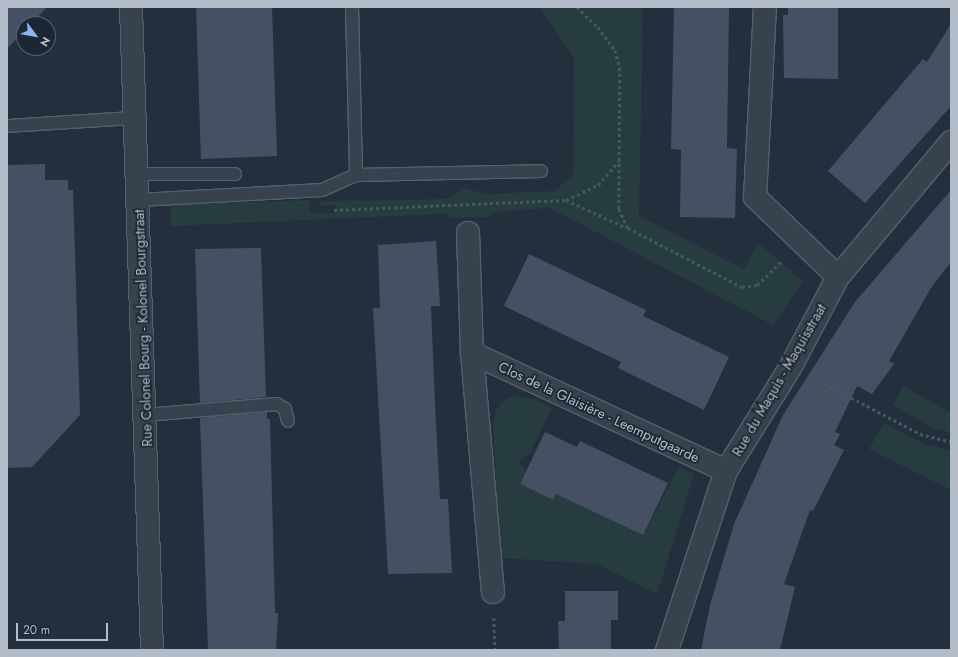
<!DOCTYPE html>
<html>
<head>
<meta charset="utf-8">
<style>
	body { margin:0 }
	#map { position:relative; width:958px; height:657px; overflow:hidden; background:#242f3e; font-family:Jost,sans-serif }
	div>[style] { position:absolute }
	.green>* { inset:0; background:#263c3f }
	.building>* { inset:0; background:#455162 }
	.path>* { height:2.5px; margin-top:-1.25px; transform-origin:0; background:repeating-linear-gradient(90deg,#44595c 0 3px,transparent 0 6px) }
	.roads { filter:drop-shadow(1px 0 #565f6c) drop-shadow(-1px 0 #565f6c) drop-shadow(0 1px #565f6c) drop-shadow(0 -1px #565f6c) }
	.service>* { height:12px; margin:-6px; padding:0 6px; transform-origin:6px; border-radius:6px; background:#38414e }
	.minor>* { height:22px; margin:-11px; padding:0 11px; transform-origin:11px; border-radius:11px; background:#38414e }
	span { translate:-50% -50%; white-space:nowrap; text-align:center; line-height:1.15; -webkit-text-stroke:3.5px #1d2633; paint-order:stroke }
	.street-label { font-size:14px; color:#b4bcc9 }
	.frame { position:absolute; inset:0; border:8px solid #b4bcc9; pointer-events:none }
	.north { position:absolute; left:16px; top:16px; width:40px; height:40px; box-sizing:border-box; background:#1d2633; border:1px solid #59626f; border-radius:50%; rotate:122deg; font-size:11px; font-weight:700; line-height:16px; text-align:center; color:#b4bcc9 }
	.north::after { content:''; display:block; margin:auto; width:14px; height:18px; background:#8ab4f8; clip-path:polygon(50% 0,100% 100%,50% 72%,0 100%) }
	.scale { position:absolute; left:16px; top:623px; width:92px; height:18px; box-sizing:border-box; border:2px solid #b4bcc9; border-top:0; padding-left:5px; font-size:12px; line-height:14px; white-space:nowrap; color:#b4bcc9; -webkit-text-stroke:3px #1d2633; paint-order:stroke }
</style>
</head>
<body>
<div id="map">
	<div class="green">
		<i style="clip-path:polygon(540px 7px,643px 7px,639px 216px,744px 269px,758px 243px,803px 281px,773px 325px,550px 208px,492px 212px,491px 217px,452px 218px,445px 214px,171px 226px,171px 205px,310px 200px,310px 213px,335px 213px,335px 205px,320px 206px,320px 201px,446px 199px,464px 188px,486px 194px,555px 191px,573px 175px,574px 58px)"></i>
		<i style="clip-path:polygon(903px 386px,951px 413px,951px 432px,937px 430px,893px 405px)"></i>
		<i style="clip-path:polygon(514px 396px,534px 399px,552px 408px,530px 452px,519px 463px,526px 471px,520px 484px,553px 500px,556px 493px,643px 535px,679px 467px,694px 474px,657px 594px,597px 564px,500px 558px,493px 425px,496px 411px,503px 401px)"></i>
		<i style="clip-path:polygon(884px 423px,925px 444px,951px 451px,951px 490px,869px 449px)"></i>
	</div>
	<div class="building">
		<i style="clip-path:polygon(7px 7px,47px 7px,31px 24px,24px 24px,24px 31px,7px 49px)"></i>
		<i style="clip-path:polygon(196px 7px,272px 7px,277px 156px,201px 159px)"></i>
		<i style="clip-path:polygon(674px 7px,729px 7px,727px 148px,737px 149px,735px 218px,680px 217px,681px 150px,671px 149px)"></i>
		<i style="clip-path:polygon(788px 7px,838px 7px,838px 79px,784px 78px,783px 15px,788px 15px)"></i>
		<i style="clip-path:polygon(951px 24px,951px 106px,865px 203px,828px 171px,923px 59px,927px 62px)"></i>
		<i style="clip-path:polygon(45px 164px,45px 180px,68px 180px,68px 190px,73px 190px,80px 415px,32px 467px,7px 468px,7px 165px)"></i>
		<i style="clip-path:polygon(951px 190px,951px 262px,931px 288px,889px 361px,894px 364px,872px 394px,857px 386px,835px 432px,840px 434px,834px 445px,844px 450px,813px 511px,810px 510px,784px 584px,795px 587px,780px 650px,701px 650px,710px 605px,734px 524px,783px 415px,855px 302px)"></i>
		<i style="clip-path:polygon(436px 241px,440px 306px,431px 306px,435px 404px,440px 499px,448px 499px,452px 573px,388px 574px,373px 308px,380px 308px,378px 245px)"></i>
		<i style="clip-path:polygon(261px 248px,266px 397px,200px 403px,195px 249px)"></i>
		<i style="clip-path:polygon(529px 254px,646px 310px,643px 316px,729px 357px,704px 410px,618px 368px,621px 362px,504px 306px)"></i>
		<i style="clip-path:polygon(267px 412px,267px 419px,270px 419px,275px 613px,278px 613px,276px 650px,208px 650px,200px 418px)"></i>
		<i style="clip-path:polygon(545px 432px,577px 447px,580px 441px,668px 483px,643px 535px,556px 494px,553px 500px,520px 484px)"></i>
		<i style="clip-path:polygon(565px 591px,618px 591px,618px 620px,611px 620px,611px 650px,559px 650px,558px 621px,565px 621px)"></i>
	</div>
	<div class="path">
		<i style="left:577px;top:7px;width:29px;rotate:44deg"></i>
		<i style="left:598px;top:27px;width:29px;rotate:54deg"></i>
		<i style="left:615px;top:50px;width:19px;rotate:74deg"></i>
		<i style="left:620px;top:68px;width:141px;rotate:90.4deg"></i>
		<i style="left:619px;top:209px;width:21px;rotate:65deg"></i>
		<i style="left:628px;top:228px;width:128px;rotate:27.4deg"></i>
		<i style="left:742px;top:287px;width:15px;rotate:-8deg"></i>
		<i style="left:757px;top:285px;width:36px;rotate:-44deg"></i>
		<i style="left:566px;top:200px;width:35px;rotate:-25deg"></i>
		<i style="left:598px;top:185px;width:32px;rotate:-49deg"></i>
		<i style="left:334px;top:210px;width:232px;rotate:-2.5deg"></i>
		<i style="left:566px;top:200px;width:67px;rotate:24.7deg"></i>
		<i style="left:814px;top:378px;width:120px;rotate:27.8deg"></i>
		<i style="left:920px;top:434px;width:32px;rotate:14deg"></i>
		<i style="left:494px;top:618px;width:32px;rotate:88deg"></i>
	</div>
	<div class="roads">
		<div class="service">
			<i style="left:352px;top:7px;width:168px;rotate:88.6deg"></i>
			<i style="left:7px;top:126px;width:128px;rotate:-3.6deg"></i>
			<i style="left:139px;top:174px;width:96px"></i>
			<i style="left:139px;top:200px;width:183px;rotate:-3.1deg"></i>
			<i style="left:322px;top:190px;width:37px;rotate:-24deg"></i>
			<i style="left:356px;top:175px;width:185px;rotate:-1.2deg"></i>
			<i style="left:145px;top:415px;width:132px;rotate:-4.8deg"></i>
			<i style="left:277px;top:404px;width:9px;rotate:32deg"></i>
			<i style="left:285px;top:409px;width:12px;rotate:76deg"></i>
		</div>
		<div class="minor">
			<i style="left:131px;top:7px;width:643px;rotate:88.13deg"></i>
			<i style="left:765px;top:7px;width:190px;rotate:93deg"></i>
			<i style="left:755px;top:197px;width:115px;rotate:43.9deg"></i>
			<i style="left:468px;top:233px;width:120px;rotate:88.1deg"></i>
			<i style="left:472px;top:353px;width:280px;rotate:24.9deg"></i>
			<i style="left:472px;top:353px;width:240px;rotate:85deg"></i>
			<i style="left:667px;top:650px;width:188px;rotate:-71.8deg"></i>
			<i style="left:726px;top:471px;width:123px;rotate:-58.2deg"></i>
			<i style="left:791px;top:366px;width:101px;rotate:-62.2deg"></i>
			<i style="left:838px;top:277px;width:176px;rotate:-50.1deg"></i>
		</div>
	</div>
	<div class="street-label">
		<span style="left:143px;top:328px;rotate:-92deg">Rue Colonel Bourg - Kolonel Bourgstraat</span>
		<span style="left:779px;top:380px;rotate:-60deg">Rue du Maquis - Maquisstraat</span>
		<span style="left:599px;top:412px;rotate:25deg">Clos de la Glaisière - Leemputgaarde</span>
	</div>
	<div class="frame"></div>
	<div class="north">N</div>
	<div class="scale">20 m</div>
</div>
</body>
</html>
